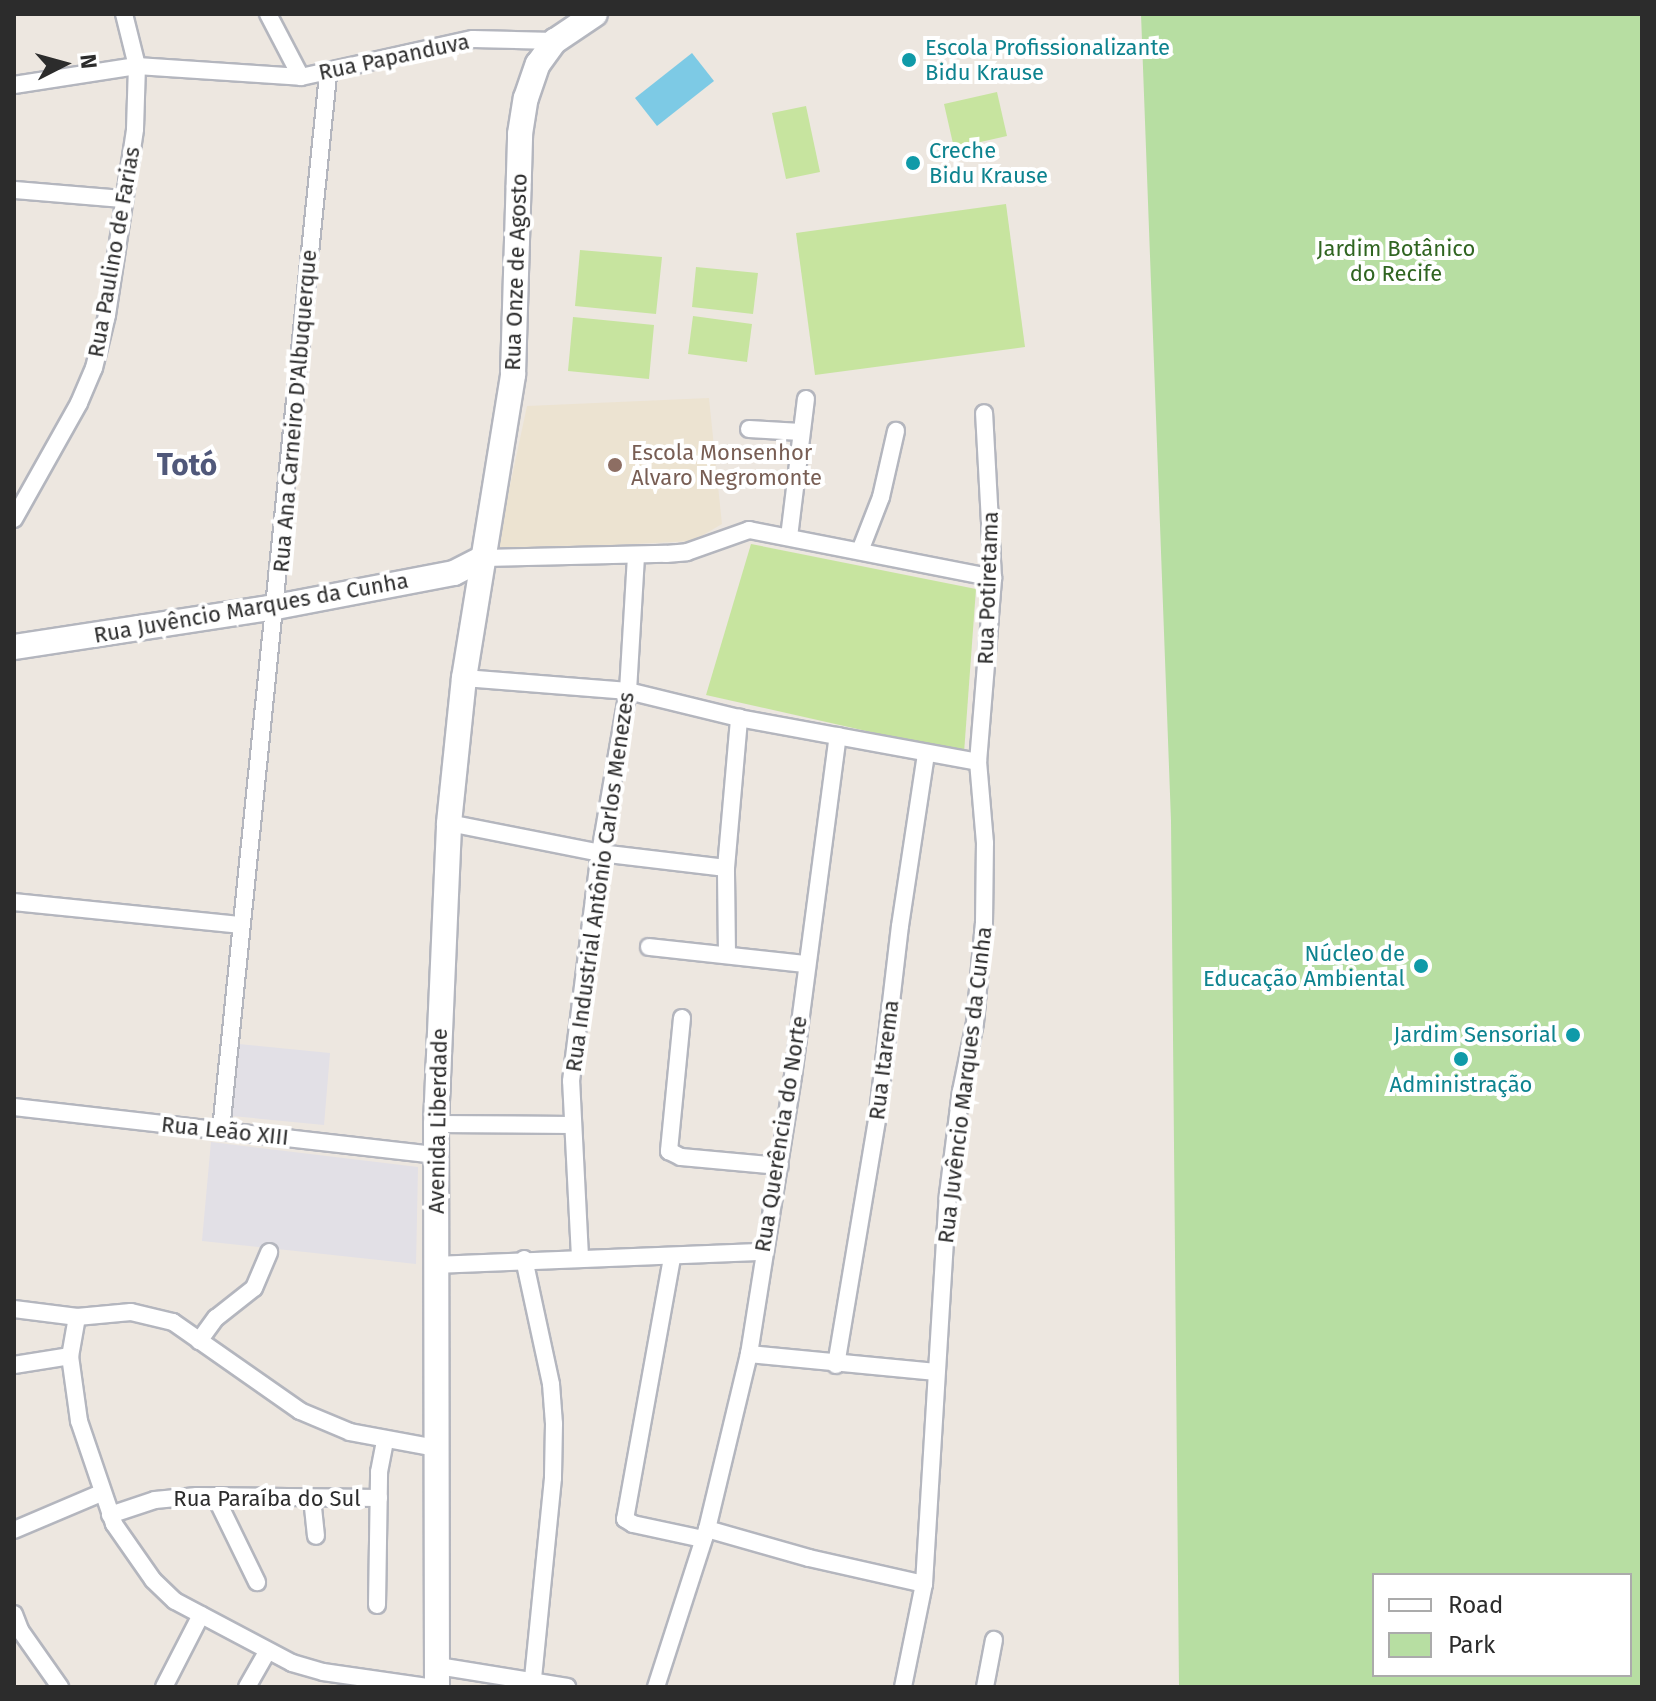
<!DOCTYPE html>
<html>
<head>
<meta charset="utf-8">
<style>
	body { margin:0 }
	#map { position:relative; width:1656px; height:1701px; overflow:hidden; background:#ede7e0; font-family:"Fira Sans",sans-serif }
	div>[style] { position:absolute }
	.industrial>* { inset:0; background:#e2e0e6 }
	.education>* { inset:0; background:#ece3d1 }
	.green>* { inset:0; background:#b7dea2 }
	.pitch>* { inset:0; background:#c7e49f }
	.water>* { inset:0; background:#7dcae5 }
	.roads { filter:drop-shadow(2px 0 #b4b6be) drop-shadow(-2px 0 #b4b6be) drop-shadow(0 2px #b4b6be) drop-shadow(0 -2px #b4b6be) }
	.street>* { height:16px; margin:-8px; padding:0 8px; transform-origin:8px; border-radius:8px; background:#fff }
	.secondary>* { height:24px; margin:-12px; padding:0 12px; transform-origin:12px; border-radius:12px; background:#fff }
	.dots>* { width:22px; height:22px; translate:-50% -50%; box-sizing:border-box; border:4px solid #fff; border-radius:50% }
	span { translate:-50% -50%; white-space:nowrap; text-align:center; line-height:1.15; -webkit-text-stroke:8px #fff; paint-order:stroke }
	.culture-label { font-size:22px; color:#0d838f }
	.left { translate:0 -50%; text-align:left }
	.right { translate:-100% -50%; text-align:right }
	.street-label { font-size:22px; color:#2c2c2c }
	.park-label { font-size:22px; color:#306521 }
	.education-label { font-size:22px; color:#785e54 }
	.district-label { font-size:30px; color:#50587a; font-weight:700 }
	.frame { position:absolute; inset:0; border:16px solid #2c2c2c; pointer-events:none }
	.legend { position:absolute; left:1372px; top:1573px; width:260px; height:104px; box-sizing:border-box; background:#fff; border:2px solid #ababab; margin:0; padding:10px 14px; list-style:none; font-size:24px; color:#2c2c2c }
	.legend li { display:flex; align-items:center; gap:16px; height:40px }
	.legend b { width:40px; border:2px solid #ababab }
	.north { position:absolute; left:24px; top:24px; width:80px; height:80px; -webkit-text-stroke:6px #fff; paint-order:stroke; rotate:84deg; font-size:22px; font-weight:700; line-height:32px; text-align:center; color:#2c2c2c }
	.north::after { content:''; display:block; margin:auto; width:28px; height:36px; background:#2c2c2c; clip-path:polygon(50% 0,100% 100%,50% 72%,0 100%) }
</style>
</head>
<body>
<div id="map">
	<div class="industrial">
		<i style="clip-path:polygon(239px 1044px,330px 1053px,324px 1125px,232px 1116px)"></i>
		<i style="clip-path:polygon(211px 1142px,418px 1167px,416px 1264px,202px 1241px)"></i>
	</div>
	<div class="education">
		<i style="clip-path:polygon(709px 398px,722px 524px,693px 541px,496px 551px,527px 406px)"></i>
	</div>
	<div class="green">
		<i style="clip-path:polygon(evenodd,1141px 14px,1642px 14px,1642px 1687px,1179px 1687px,1171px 821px,1141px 14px,1374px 1575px,1630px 1575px,1630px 1675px,1374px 1675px,1374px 1575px)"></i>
	</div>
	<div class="pitch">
		<i style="clip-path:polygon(997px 92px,1007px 136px,954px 148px,944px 104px)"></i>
		<i style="clip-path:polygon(806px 106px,820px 172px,786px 179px,772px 113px)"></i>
		<i style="clip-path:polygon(1006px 204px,1025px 347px,815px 375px,796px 233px)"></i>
		<i style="clip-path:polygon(580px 250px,662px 257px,656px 314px,575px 306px)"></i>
		<i style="clip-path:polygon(696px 267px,758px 273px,753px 314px,692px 307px)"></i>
		<i style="clip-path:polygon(693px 316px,752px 324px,747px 362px,688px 354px)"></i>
		<i style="clip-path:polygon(573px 317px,654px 325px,649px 379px,568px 371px)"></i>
		<i style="clip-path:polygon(751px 544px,976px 589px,964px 753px,706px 695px)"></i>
	</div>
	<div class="water">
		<i style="clip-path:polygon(692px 53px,714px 81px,657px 126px,635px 98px)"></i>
	</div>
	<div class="roads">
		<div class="street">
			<i style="left:268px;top:14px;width:71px;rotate:62.4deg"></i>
			<i style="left:14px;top:85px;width:124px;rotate:-8.8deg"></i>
			<i style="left:137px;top:66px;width:164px;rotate:3.8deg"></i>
			<i style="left:301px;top:77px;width:176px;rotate:-12.5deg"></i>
			<i style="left:473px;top:39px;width:82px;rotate:1.4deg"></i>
			<i style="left:14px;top:190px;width:110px;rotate:4.7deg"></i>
			<i style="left:749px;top:429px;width:52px;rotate:3.3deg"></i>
			<i style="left:14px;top:519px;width:133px;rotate:-60.7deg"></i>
			<i style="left:79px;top:403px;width:38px;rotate:-67deg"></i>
			<i style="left:94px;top:368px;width:55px;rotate:-76.2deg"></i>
			<i style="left:107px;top:315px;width:188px;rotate:-81.4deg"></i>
			<i style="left:135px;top:129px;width:63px;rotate:-88.2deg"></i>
			<i style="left:137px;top:66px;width:54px;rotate:-104deg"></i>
			<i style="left:789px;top:537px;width:139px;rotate:-83deg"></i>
			<i style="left:860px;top:551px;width:58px;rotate:-68.7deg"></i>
			<i style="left:881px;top:497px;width:68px;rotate:-77.2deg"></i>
			<i style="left:484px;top:558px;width:182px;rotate:-1.3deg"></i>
			<i style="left:666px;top:554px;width:21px;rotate:-5deg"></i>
			<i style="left:687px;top:552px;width:66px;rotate:-19.5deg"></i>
			<i style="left:749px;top:530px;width:249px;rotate:11.1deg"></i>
			<i style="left:464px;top:678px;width:165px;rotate:4.5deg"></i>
			<i style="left:628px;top:691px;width:114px;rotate:13.7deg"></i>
			<i style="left:739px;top:718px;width:243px;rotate:10.4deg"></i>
			<i style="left:449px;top:823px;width:154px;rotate:11.2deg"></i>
			<i style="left:600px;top:853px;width:127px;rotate:6.8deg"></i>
			<i style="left:14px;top:902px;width:226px;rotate:5.8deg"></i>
			<i style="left:649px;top:947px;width:158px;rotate:6.2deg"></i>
			<i style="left:727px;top:955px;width:87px;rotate:-90.7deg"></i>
			<i style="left:726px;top:868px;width:151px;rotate:-85deg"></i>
			<i style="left:682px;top:1018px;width:134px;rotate:95.6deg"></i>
			<i style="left:669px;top:1151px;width:13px;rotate:27deg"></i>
			<i style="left:681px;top:1157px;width:99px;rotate:5.2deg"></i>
			<i style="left:14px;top:1107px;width:425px;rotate:6.5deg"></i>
			<i style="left:436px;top:1124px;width:136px;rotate:0.4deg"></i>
			<i style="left:221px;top:1130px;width:1061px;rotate:-84.21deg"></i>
			<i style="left:580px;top:1257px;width:176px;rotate:-92.9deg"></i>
			<i style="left:571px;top:1081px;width:230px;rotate:-82.8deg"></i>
			<i style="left:600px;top:853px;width:164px;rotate:-80.2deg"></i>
			<i style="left:628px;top:691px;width:136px;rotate:-86.6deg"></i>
			<i style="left:672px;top:1258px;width:265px;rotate:100.2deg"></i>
			<i style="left:625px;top:1519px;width:9px;rotate:32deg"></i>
			<i style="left:633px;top:1524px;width:72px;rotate:12.1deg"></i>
			<i style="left:524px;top:1259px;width:128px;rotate:77.8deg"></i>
			<i style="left:551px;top:1384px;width:40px;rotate:85.7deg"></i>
			<i style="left:554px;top:1424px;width:54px;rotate:91.1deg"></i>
			<i style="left:553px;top:1478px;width:202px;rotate:95.7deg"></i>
			<i style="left:436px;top:1265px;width:327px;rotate:-2.3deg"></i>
			<i style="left:14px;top:1309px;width:64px;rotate:7.2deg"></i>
			<i style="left:77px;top:1317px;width:54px;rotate:-5.3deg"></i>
			<i style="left:131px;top:1312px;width:43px;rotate:13.4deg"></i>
			<i style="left:173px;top:1322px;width:155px;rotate:35deg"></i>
			<i style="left:300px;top:1411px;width:54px;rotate:22.8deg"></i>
			<i style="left:350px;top:1432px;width:87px;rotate:10.5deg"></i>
			<i style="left:77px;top:1317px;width:40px;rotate:100deg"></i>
			<i style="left:70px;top:1356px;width:66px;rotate:82.1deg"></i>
			<i style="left:79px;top:1421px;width:109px;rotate:71.2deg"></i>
			<i style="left:114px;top:1524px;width:68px;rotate:55.1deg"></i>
			<i style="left:153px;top:1580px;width:30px;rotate:44deg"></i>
			<i style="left:175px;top:1601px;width:132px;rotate:27.9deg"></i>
			<i style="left:292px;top:1663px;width:32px;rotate:16deg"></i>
			<i style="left:323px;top:1672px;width:107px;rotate:8.1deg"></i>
			<i style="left:199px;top:1341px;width:29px;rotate:-54deg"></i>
			<i style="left:216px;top:1318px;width:48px;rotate:-38.3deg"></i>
			<i style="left:254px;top:1288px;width:39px;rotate:-67deg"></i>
			<i style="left:749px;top:1354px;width:188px;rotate:5.5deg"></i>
			<i style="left:14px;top:1365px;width:57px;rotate:-9.1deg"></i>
			<i style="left:836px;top:1365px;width:255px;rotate:-80.5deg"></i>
			<i style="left:878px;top:1113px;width:188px;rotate:-83.3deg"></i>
			<i style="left:900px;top:926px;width:174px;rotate:-81.4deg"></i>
			<i style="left:215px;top:1496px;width:96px;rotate:64deg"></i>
			<i style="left:312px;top:1498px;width:38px;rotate:84deg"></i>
			<i style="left:110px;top:1515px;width:47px;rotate:-18.4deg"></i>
			<i style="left:155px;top:1500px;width:42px;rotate:-5.4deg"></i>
			<i style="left:197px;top:1496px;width:182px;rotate:0.6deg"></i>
			<i style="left:707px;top:1529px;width:106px;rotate:15.9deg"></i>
			<i style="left:809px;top:1558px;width:118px;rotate:12.7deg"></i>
			<i style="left:14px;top:1530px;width:95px;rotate:-23deg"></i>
			<i style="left:377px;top:1605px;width:133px;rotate:-89.1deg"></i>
			<i style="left:379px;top:1472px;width:32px;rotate:-79deg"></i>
			<i style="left:14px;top:1614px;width:17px;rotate:69deg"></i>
			<i style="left:20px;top:1630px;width:70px;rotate:54.9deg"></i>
			<i style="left:438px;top:1666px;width:131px;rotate:9.2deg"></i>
			<i style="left:164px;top:1687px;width:81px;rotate:-62.8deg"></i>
			<i style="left:247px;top:1687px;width:40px;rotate:-60.3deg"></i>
			<i style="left:656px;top:1687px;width:166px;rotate:-72.1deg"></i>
			<i style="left:707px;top:1529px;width:180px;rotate:-76.5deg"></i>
			<i style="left:749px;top:1354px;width:281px;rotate:-81deg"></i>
			<i style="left:793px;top:1076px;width:343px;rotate:-82.5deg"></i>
			<i style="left:903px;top:1687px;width:105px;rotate:-78.5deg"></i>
			<i style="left:924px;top:1584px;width:391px;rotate:-86.5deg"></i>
			<i style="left:948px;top:1194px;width:104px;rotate:-82.8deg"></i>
			<i style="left:961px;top:1091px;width:69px;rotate:-78.4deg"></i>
			<i style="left:975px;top:1023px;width:100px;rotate:-84.9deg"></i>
			<i style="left:984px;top:923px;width:80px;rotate:-89.3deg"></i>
			<i style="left:985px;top:843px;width:81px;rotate:-94.9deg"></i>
			<i style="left:978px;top:762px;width:185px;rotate:-85.3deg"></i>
			<i style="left:993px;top:578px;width:165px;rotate:-93.1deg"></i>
			<i style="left:985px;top:1687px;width:48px;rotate:-79.2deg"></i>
		</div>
		<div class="secondary">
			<i style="left:14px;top:647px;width:265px;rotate:-8.7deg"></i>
			<i style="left:276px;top:607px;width:181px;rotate:-10.8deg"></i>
			<i style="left:454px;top:573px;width:34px;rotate:-27deg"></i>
			<i style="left:437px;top:1687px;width:563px;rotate:-90.1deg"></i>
			<i style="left:436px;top:1124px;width:301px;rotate:-87.5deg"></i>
			<i style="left:449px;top:823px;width:146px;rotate:-84.1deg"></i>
			<i style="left:464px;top:678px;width:307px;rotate:-80.8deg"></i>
			<i style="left:513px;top:375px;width:241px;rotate:-88.3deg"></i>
			<i style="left:520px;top:134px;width:36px;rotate:-81deg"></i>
			<i style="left:526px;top:98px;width:36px;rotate:-71deg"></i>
			<i style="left:538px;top:64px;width:29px;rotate:-54deg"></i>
			<i style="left:555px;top:41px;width:48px;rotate:-34deg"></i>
		</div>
	</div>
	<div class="dots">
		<i style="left:909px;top:60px;background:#0f9aa8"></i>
		<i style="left:913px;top:163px;background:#0f9aa8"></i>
		<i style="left:615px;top:465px;background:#8d6e63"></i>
		<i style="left:1421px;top:966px;background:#0f9aa8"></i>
		<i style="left:1573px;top:1035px;background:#0f9aa8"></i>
		<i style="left:1461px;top:1059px;background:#0f9aa8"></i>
	</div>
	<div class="culture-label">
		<span class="left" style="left:925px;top:60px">Escola Profissionalizante<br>Bidu Krause</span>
		<span class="left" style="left:929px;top:163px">Creche<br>Bidu Krause</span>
		<span class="right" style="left:1405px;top:966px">Núcleo de<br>Educação Ambiental</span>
		<span class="right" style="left:1557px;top:1035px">Jardim Sensorial</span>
		<span style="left:1461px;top:1085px">Administração</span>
	</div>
	<div class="street-label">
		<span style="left:394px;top:57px;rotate:-12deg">Rua Papanduva</span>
		<span style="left:114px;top:252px;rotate:-80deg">Rua Paulino de Farias</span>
		<span style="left:516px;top:272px;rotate:-88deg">Rua Onze de Agosto</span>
		<span style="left:295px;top:411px;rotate:-85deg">Rua Ana Carneiro D'Albuquerque</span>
		<span style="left:988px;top:588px;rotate:-88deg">Rua Potiretama</span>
		<span style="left:251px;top:608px;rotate:-10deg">Rua Juvêncio Marques da Cunha</span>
		<span style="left:600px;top:882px;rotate:-82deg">Rua Industrial Antônio Carlos Menezes</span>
		<span style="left:884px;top:1060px;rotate:-83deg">Rua Itarema</span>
		<span style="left:965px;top:1085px;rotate:-83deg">Rua Juvêncio Marques da Cunha</span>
		<span style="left:438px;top:1121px;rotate:-89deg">Avenida Liberdade</span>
		<span style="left:225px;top:1131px;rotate:6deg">Rua Leão XIII</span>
		<span style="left:781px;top:1134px;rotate:-81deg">Rua Querência do Norte</span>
		<span style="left:267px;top:1499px">Rua Paraíba do Sul</span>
	</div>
	<div class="park-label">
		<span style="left:1396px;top:261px">Jardim Botânico<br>do Recife</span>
	</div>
	<div class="education-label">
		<span class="left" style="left:631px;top:465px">Escola Monsenhor<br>Alvaro Negromonte</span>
	</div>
	<div class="district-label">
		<span style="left:187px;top:465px">Totó</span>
	</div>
	<div class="frame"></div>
	<ul class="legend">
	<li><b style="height:10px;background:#fff"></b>Road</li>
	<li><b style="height:22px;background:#b7dea2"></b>Park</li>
	</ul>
	<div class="north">N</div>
</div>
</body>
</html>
